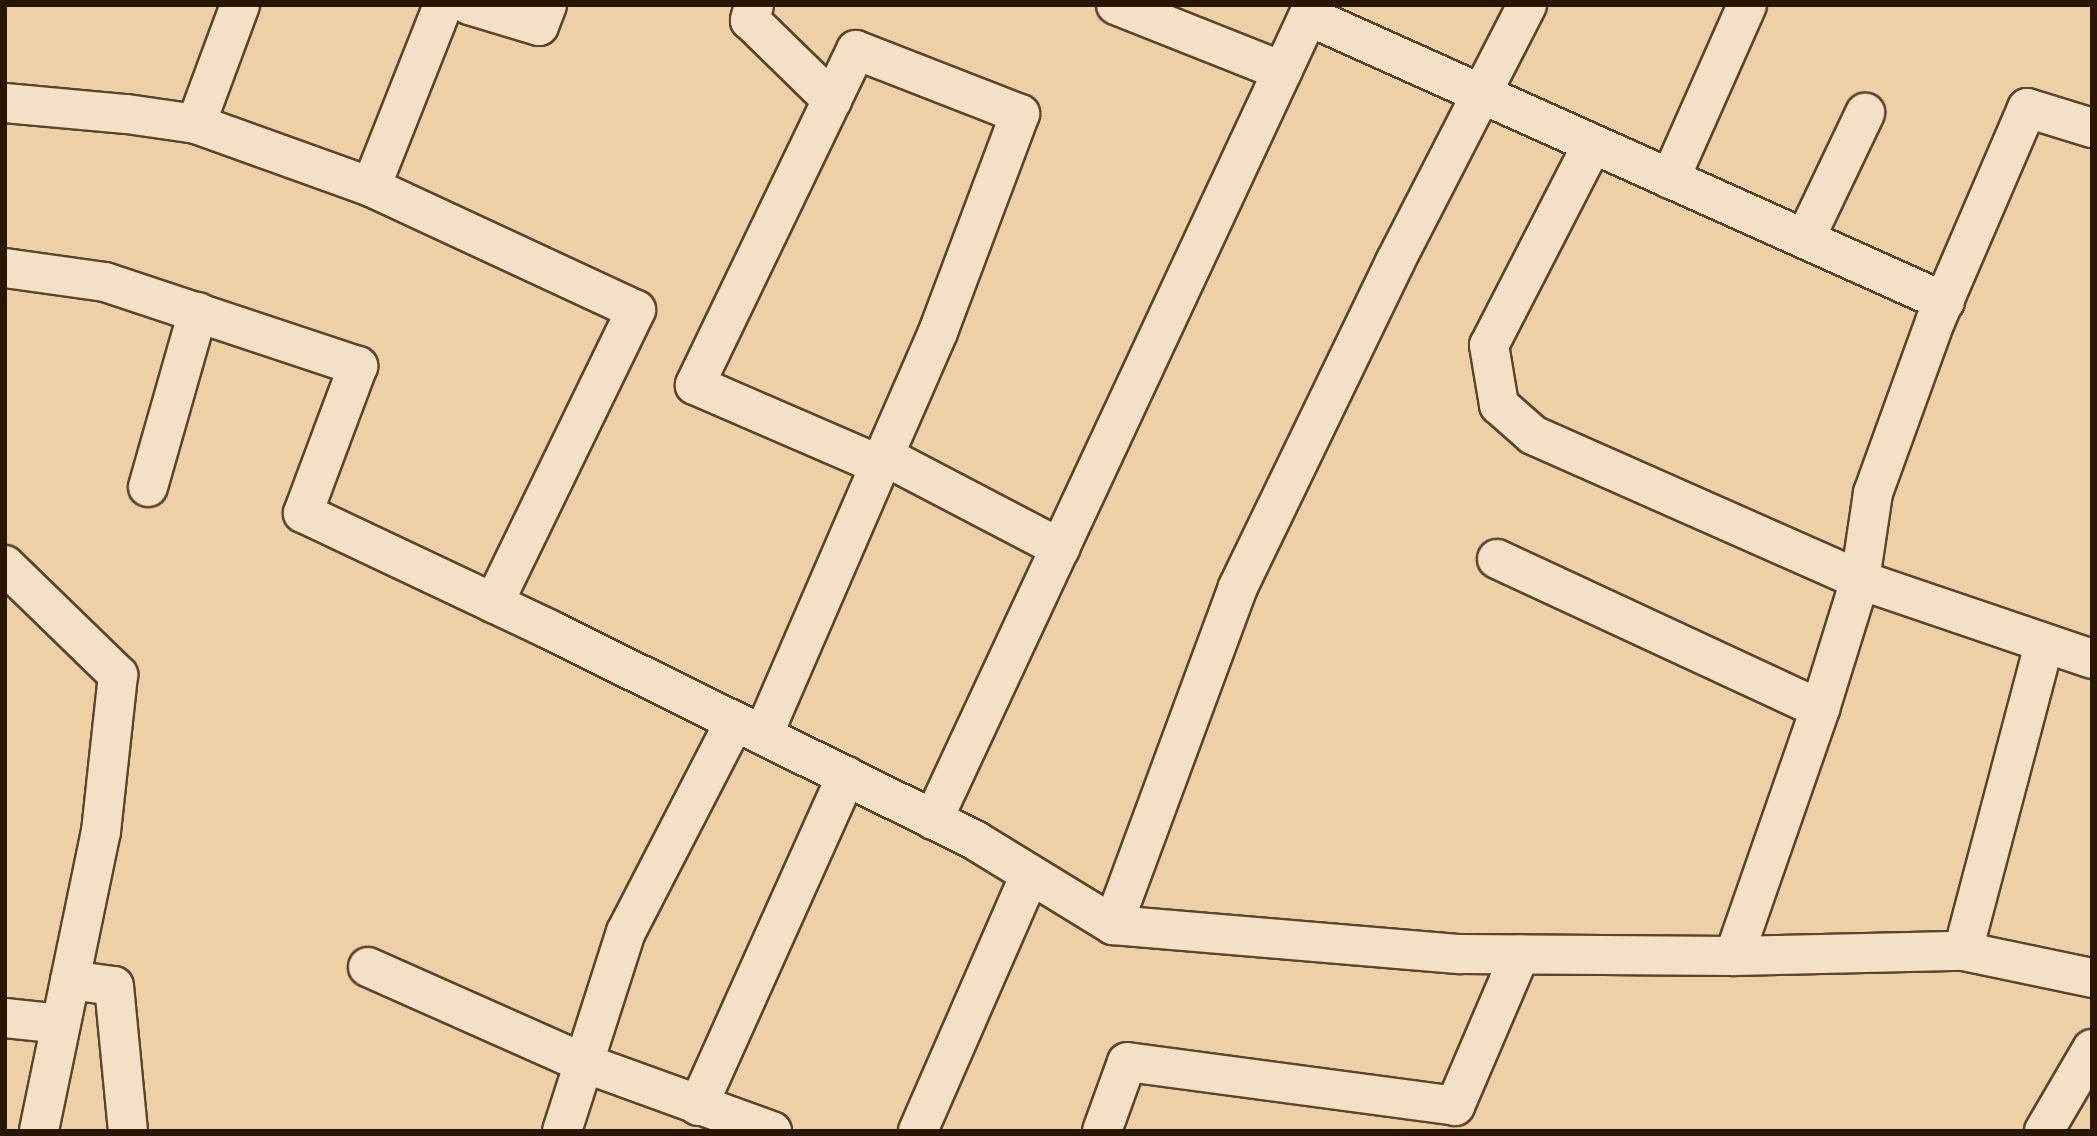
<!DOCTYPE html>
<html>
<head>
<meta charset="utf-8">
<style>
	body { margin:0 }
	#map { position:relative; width:2097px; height:1136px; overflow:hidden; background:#eed0a7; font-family:"IM FELL English",serif }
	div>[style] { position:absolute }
	.roads { filter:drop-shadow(2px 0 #5a442a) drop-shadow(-2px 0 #5a442a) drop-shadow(0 2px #5a442a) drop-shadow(0 -2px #5a442a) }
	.street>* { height:38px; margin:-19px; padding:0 19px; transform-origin:19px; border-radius:19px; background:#f4e0c6 }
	span { translate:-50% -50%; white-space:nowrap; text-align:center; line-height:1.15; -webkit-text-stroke:5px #f4e0c6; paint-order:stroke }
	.frame { position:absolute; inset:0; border:7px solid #291500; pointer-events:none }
</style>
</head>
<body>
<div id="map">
	<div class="roads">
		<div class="street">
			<i style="left:469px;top:5px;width:73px;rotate:16.7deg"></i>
			<i style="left:539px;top:26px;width:22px;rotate:-69deg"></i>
			<i style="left:754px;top:5px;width:16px;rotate:105deg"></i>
			<i style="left:750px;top:20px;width:115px;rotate:44.3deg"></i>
			<i style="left:1116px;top:5px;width:179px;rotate:21.7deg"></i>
			<i style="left:5px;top:103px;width:122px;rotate:5.2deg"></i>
			<i style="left:127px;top:114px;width:70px;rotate:8.2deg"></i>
			<i style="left:196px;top:124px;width:186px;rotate:19.8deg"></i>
			<i style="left:371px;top:187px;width:292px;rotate:24.9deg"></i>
			<i style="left:636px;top:310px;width:326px;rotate:115.9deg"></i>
			<i style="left:196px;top:124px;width:127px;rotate:-69.7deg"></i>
			<i style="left:1592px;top:145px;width:225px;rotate:117.2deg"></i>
			<i style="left:1489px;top:345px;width:61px;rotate:80.5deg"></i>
			<i style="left:1499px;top:405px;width:45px;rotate:41.4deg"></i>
			<i style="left:1533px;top:435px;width:358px;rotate:23.9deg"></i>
			<i style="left:1860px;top:580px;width:245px;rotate:18.8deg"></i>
			<i style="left:1670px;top:179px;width:190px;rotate:-66.1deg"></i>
			<i style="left:371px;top:187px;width:196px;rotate:-68.4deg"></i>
			<i style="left:1805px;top:239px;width:140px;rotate:-64.5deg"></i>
			<i style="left:5px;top:268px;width:101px;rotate:8deg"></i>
			<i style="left:105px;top:282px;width:267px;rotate:18.4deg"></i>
			<i style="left:358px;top:366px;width:157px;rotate:110.5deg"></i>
			<i style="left:303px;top:513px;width:273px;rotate:25.3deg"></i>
			<i style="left:550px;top:630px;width:475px;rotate:26.3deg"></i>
			<i style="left:976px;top:841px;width:161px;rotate:31.5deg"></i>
			<i style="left:1113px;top:925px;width:349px;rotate:4.8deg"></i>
			<i style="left:1461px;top:954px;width:273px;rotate:0.4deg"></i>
			<i style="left:1734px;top:956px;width:229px;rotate:-1.3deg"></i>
			<i style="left:1963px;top:951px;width:132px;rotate:11.8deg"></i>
			<i style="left:884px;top:456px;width:199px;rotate:27.6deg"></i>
			<i style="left:148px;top:487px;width:182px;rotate:-74.1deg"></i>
			<i style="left:1497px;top:559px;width:356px;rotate:24.9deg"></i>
			<i style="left:5px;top:565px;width:158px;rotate:44.2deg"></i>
			<i style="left:118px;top:675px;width:157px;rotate:96.2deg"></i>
			<i style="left:101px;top:831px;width:306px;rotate:101.7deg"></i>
			<i style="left:763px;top:735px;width:294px;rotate:-66.6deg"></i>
			<i style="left:880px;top:465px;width:145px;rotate:-66.4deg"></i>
			<i style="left:938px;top:332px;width:233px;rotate:-69.4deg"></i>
			<i style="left:1020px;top:114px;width:176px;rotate:-158.7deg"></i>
			<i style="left:856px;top:50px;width:372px;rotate:115.7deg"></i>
			<i style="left:695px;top:385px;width:202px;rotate:23.4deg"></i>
			<i style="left:933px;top:820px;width:887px;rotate:-64.99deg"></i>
			<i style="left:1308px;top:16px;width:698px;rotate:24.18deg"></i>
			<i style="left:1113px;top:925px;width:360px;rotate:-69.7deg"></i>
			<i style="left:1238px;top:587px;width:361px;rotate:-64.2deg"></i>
			<i style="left:1395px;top:262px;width:289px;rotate:-62.8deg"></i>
			<i style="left:1963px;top:951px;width:317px;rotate:-75.2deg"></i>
			<i style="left:1734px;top:956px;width:262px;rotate:-70.8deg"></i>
			<i style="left:1820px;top:709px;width:135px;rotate:-72.8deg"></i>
			<i style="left:1860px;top:580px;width:88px;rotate:-81.5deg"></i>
			<i style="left:1873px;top:493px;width:182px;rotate:-70.1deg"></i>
			<i style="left:1935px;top:322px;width:233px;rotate:-66.7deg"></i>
			<i style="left:2027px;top:108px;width:68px;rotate:17.1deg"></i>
			<i style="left:368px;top:967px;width:236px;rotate:24deg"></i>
			<i style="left:584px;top:1063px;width:200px;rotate:19.9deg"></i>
			<i style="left:70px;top:980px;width:44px;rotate:7.8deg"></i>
			<i style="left:114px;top:986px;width:146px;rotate:84.5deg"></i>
			<i style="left:5px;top:1018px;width:56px;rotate:6.1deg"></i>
			<i style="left:698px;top:1106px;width:362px;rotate:-65.8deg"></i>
			<i style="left:562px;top:1131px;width:209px;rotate:-72.2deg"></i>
			<i style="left:626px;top:932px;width:237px;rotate:-62.7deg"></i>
			<i style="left:918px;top:1131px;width:279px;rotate:-66.4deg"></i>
			<i style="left:1102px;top:1131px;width:73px;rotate:-70.1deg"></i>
			<i style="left:1127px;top:1062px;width:331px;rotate:7.6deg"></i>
			<i style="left:1455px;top:1106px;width:165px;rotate:-66.8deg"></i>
			<i style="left:2044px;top:1131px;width:95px;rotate:-59.7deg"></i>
		</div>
	</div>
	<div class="frame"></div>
</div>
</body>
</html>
